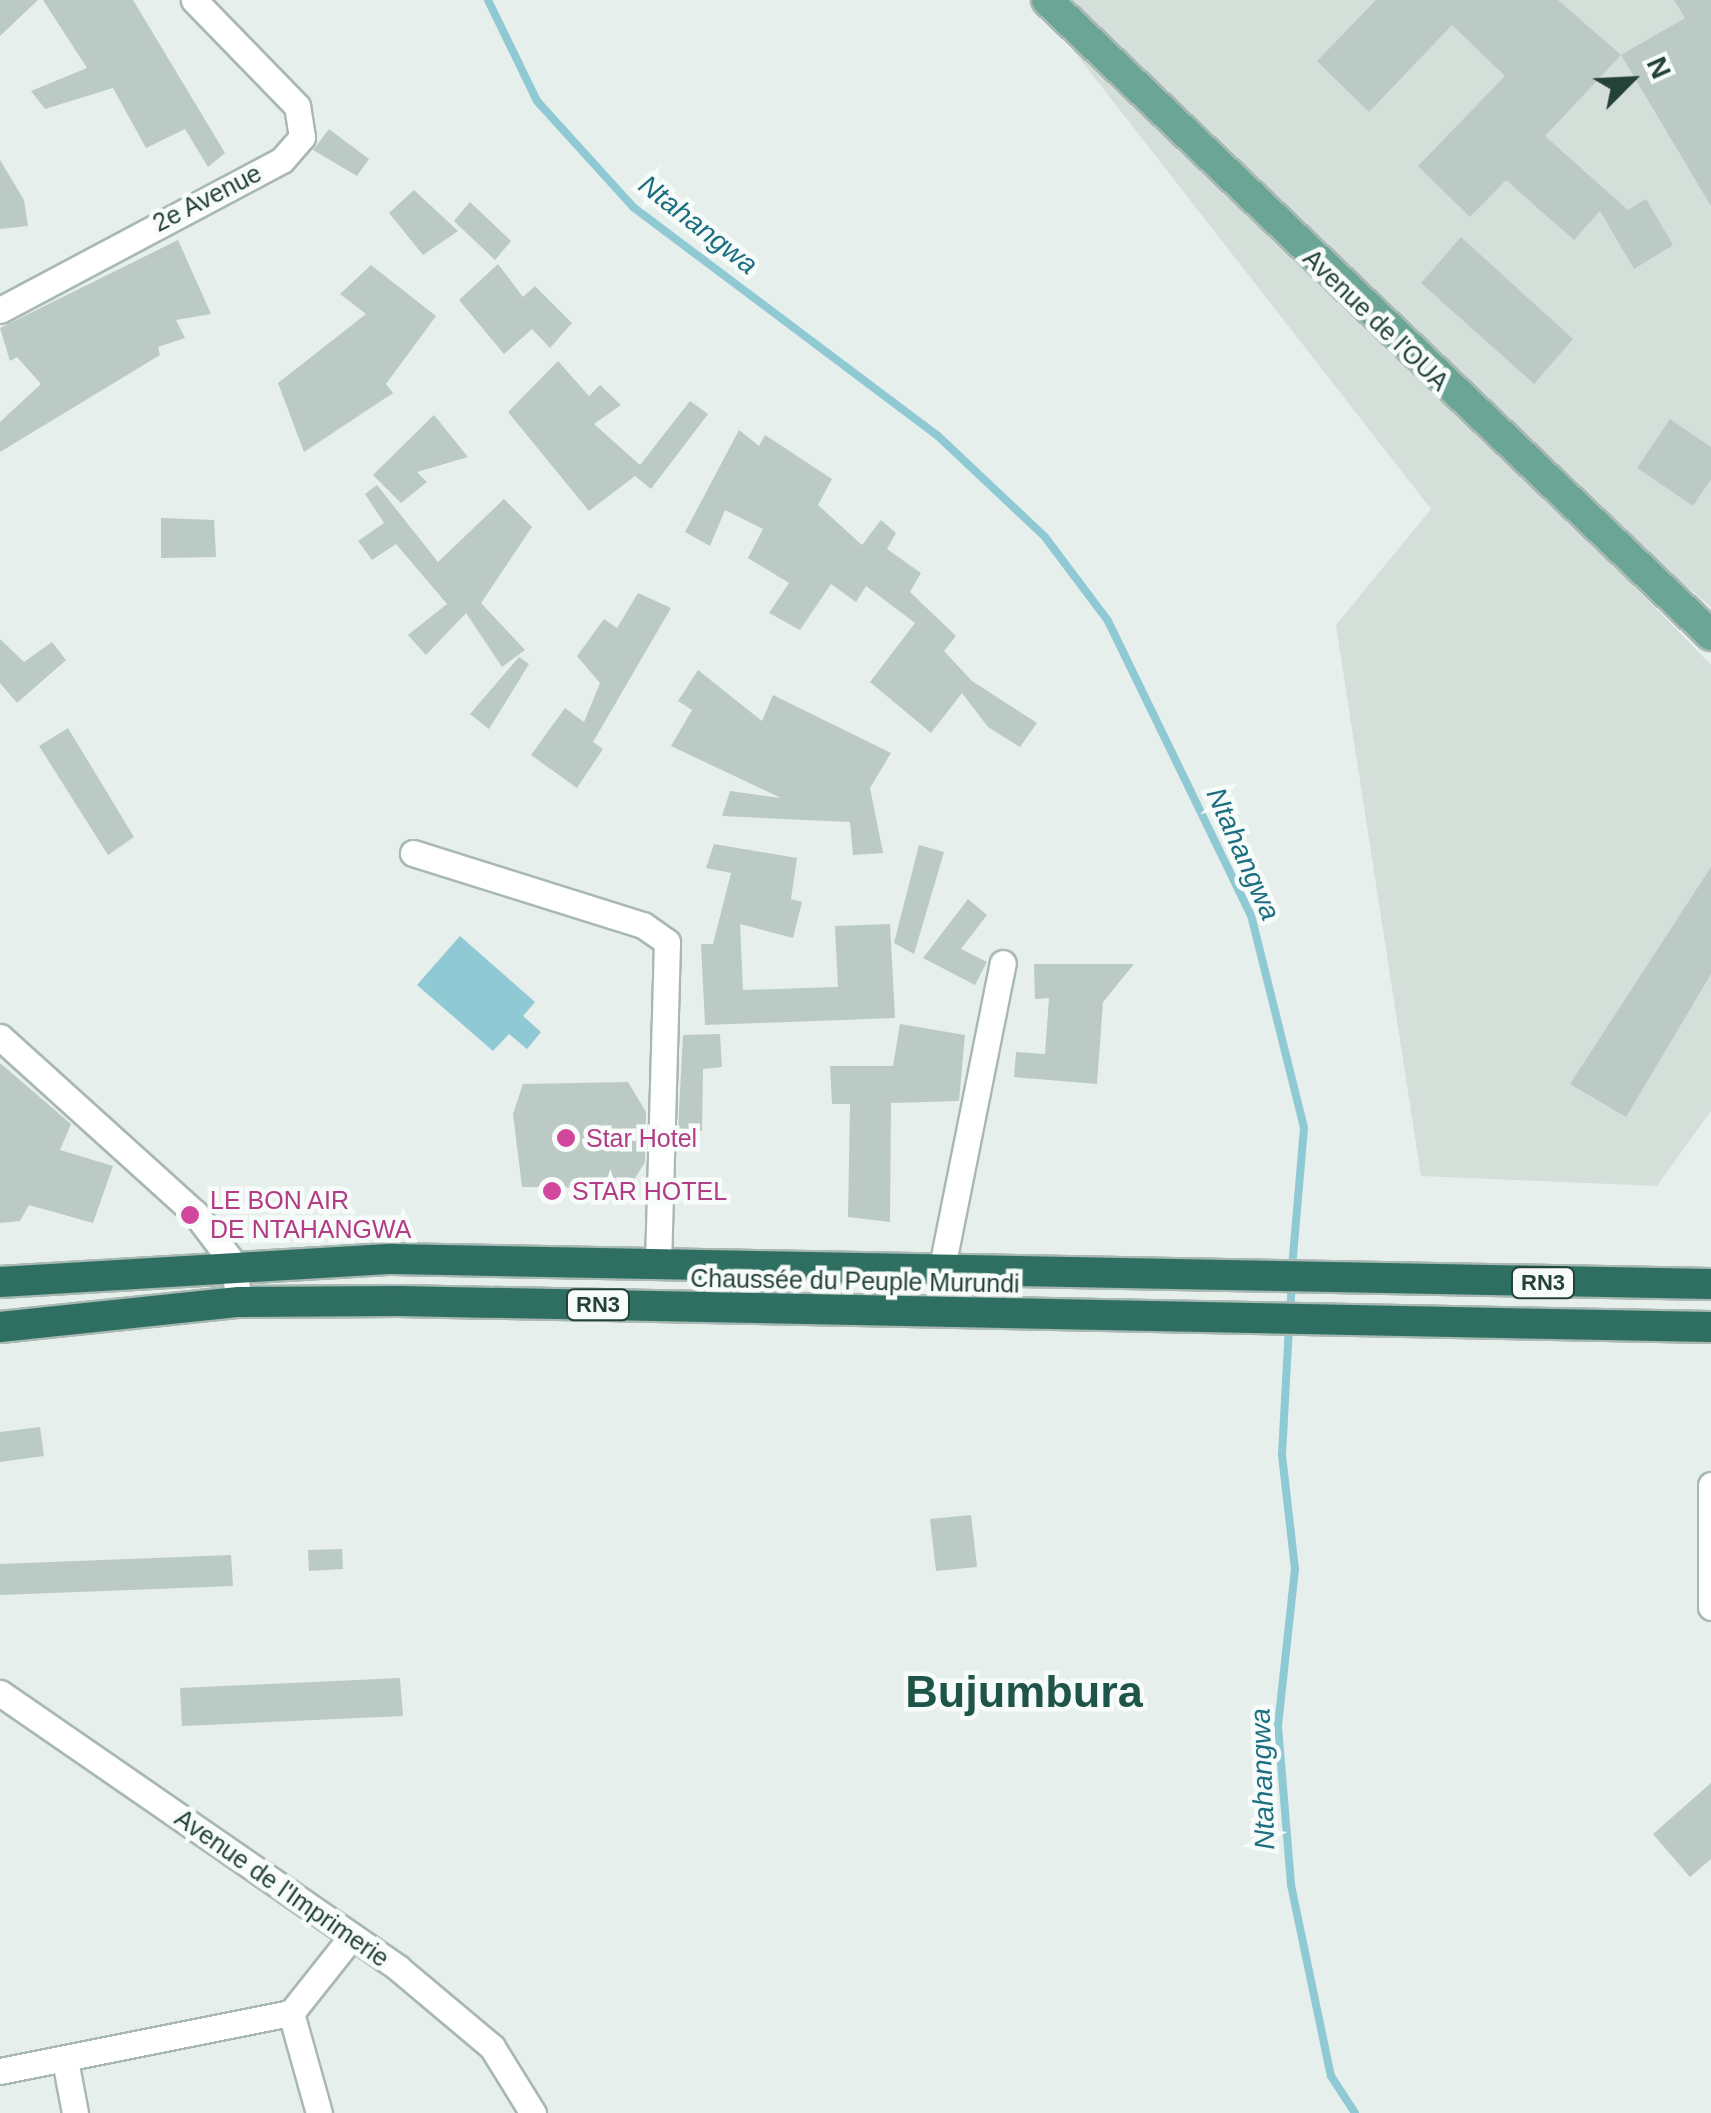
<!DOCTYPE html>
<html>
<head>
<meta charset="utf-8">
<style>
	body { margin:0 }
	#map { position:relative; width:1711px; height:2113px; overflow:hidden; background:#e6efeb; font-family:Arial,sans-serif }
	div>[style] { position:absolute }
	.built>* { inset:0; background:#d4dfda }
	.water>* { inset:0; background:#8ec9d4 }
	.stream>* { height:8px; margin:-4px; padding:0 4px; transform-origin:4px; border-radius:4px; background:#8ec9d4 }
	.building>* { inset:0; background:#bbcac4 }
	.roads { filter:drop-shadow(2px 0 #a8b8b2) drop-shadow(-2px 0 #a8b8b2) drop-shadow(0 2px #a8b8b2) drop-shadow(0 -2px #a8b8b2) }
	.minor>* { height:25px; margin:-12.5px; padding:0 12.5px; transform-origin:12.5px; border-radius:12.5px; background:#fff }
	.major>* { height:30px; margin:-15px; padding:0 15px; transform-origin:15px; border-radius:15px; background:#6aa596 }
	.highway>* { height:30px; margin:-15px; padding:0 15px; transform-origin:15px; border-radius:15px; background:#2f6f62 }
	.dots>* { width:28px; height:28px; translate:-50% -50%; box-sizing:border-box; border:5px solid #f7fbf9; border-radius:50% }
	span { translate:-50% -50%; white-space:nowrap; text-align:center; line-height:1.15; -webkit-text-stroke:9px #f7fbf9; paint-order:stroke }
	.shield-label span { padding:2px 8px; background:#f7fbf9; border:2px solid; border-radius:8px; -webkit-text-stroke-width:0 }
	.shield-label { font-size:22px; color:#24423a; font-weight:700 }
	.street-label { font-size:25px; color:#24423a }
	.hotel-label { font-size:25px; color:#b23c85 }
	.left { translate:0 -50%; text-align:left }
	.water-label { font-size:28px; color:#1c6f80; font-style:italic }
	.town-label { font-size:45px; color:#1f5548; font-weight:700 }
	.north { position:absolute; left:1581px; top:30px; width:100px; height:100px; -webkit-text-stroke:8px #f7fbf9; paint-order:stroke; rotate:66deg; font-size:28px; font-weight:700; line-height:40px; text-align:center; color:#24423a }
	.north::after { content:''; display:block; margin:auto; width:35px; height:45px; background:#24423a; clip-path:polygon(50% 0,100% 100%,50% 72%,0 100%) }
</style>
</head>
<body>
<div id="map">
	<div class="built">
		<i style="clip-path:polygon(1034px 0,1711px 0,1711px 607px,1401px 346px,1711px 665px,1711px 1111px,1657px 1186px,1421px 1176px,1336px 625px,1431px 509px)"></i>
	</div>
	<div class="water">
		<i style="clip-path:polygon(460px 936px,535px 1002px,523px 1016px,541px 1032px,527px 1049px,509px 1034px,493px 1051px,417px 985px)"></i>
	</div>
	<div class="stream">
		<i style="left:488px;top:0;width:112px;rotate:64.1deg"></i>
		<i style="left:537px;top:101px;width:143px;rotate:47.8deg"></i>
		<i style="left:633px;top:207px;width:381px;rotate:36.9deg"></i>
		<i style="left:938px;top:436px;width:147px;rotate:43.3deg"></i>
		<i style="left:1045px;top:537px;width:105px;rotate:53.1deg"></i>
		<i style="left:1108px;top:621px;width:327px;rotate:64.1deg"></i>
		<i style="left:1251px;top:915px;width:219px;rotate:76deg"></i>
		<i style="left:1304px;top:1128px;width:140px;rotate:94.9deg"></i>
		<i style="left:1290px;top:1312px;width:31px;rotate:-86deg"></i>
		<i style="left:1289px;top:1326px;width:129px;rotate:93.1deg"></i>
		<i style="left:1282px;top:1455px;width:115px;rotate:83.5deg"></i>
		<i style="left:1295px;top:1569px;width:158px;rotate:96.2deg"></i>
		<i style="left:1278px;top:1726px;width:160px;rotate:85.3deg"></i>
		<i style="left:1291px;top:1885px;width:195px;rotate:78.2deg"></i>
		<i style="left:1331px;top:2076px;width:44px;rotate:57deg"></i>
	</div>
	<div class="building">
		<i style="clip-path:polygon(0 0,38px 0,0 36px)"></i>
		<i style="clip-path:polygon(43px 0,133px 0,225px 153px,208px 167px,185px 129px,146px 148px,113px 88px,45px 109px,31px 91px,87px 68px)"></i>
		<i style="clip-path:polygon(1376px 0,1558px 0,1621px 55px,1545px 136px,1628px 210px,1646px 199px,1673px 245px,1634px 269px,1600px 211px,1574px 240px,1506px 180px,1470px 217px,1418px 166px,1505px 76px,1452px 25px,1369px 112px,1317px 61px)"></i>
		<i style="clip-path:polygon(1674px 0,1711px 0,1711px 206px,1621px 55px,1685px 18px)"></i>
		<i style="clip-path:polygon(329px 129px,369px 159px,357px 176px,313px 150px)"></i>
		<i style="clip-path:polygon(0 160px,24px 200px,28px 226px,0 229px)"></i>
		<i style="clip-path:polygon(414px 190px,458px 231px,423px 255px,389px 213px)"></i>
		<i style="clip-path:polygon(470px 202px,511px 241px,495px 260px,454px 221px)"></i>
		<i style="clip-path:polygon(1461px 237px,1573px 339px,1534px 384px,1421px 283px)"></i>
		<i style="clip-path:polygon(178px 240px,211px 314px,176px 320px,185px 338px,158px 347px,160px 355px,0 452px,0 422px,41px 384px,17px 357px,10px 361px,0 328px)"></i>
		<i style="clip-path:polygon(498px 264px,523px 297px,535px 286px,572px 323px,550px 348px,532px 329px,504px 354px,459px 300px)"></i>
		<i style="clip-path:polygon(371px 265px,436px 316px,386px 384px,393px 393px,304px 452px,278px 383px,366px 314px,340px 294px)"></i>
		<i style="clip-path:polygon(558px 361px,589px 396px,600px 385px,621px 405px,594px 424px,640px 465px,690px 401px,708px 414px,651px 489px,635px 476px,589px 511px,508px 412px)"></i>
		<i style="clip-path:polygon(434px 415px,468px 457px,417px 472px,427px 482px,401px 503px,373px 475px)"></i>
		<i style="clip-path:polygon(1670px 419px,1711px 447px,1711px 479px,1693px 506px,1637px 468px)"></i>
		<i style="clip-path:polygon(739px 430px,759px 446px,765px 435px,832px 479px,818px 505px,862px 545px,881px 520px,896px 533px,887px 549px,921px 573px,910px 592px,956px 636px,944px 651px,972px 681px,1037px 723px,1020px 747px,988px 727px,962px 693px,931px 733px,870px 682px,915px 623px,866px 586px,856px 602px,831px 584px,800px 630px,769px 613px,789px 583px,748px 558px,763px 529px,725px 510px,710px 546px,685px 532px)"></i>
		<i style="clip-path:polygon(377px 485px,438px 562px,504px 499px,532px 527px,481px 603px,525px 650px,502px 667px,466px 613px,426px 655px,408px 635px,447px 604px,396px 544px,372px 560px,358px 541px,384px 523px,365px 494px)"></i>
		<i style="clip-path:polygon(161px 518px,214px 520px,216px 557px,161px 558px)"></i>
		<i style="clip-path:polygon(638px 593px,671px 608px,593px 742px,603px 749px,577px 788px,531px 755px,565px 708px,584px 722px,600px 683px,577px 656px,604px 619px,617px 628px)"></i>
		<i style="clip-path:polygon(0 639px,24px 662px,52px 642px,66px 660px,17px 703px,0 683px)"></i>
		<i style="clip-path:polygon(519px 657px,529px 664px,489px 729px,470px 714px)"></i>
		<i style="clip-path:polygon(698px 670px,762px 721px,773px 695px,891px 753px,870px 788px,883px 853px,853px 855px,850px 822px,722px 816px,730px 791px,781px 798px,671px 746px,692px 710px,678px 701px)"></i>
		<i style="clip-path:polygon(68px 728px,134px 837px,108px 855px,39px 746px)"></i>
		<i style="clip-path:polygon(714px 844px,797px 858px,791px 899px,802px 902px,793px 938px,740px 924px,743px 990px,838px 987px,835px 926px,890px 924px,895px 1018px,705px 1025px,701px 944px,713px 944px,731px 873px,706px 868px)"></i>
		<i style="clip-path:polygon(919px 845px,944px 852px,914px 954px,894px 943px)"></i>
		<i style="clip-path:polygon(1711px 867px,1711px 974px,1626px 1117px,1570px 1084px)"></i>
		<i style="clip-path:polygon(968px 899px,987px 915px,961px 949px,987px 962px,975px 985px,923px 958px)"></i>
		<i style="clip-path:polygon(1034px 964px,1134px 964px,1103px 1002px,1097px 1084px,1014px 1077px,1016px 1052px,1045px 1054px,1049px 998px,1035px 999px)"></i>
		<i style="clip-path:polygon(900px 1024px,965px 1035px,959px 1101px,891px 1103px,890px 1222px,848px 1217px,850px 1104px,832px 1104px,830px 1066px,893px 1066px)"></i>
		<i style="clip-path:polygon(720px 1034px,722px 1067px,703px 1069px,702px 1131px,678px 1130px,683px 1035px)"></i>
		<i style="clip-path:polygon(0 1063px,71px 1124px,60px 1150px,113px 1166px,93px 1223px,29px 1205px,20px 1221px,0 1223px)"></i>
		<i style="clip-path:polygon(628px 1082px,646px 1112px,645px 1162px,629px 1188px,522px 1187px,513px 1114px,523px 1084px)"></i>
		<i style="clip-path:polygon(40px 1427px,44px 1456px,0 1462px,0 1432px)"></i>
		<i style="clip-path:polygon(971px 1515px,977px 1567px,936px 1571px,930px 1519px)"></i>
		<i style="clip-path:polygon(342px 1549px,343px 1569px,309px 1571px,308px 1550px)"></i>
		<i style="clip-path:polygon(231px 1555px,233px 1586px,0 1595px,0 1564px)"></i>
		<i style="clip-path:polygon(400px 1678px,403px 1716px,182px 1726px,180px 1688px)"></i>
		<i style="clip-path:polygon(1711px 1783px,1711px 1859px,1690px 1877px,1653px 1834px)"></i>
	</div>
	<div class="roads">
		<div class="minor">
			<i style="left:0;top:310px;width:319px;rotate:-28deg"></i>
			<i style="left:282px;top:160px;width:30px;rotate:-49deg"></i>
			<i style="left:302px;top:137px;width:31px;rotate:-99deg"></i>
			<i style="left:297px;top:106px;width:148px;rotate:-134.2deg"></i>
			<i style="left:413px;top:853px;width:241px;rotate:17.4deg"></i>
			<i style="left:643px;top:925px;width:29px;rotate:35deg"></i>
			<i style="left:667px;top:942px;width:323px;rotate:91.6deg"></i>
			<i style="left:0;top:1037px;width:263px;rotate:42.1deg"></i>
			<i style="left:195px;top:1213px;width:63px;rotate:52.8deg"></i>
			<i style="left:233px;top:1263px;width:39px;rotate:81deg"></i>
			<i style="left:941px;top:1272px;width:315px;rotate:-78.7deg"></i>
			<i style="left:1711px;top:1485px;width:122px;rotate:90deg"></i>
			<i style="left:0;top:1693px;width:484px;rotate:34.6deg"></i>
			<i style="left:398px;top:1968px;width:123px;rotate:40deg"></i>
			<i style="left:492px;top:2047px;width:78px;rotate:58.2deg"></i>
			<i style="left:291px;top:2013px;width:104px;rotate:74.4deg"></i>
			<i style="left:65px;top:2060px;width:54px;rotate:79.3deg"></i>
			<i style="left:0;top:2071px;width:297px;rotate:-11.3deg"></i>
			<i style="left:291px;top:2013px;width:98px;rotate:-51.6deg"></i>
		</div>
		<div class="major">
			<i style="left:1047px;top:0;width:919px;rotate:43.72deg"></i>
		</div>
		<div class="highway">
			<i style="left:0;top:1282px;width:393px;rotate:-3.4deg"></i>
			<i style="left:392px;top:1259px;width:1319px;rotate:1.09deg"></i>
			<i style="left:0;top:1327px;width:240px;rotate:-6deg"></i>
			<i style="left:239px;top:1302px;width:160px;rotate:-0.4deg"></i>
			<i style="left:399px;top:1301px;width:1312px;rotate:1.14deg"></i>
		</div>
	</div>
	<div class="dots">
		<i style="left:566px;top:1138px;background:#d1479c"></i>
		<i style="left:552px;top:1191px;background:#d1479c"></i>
		<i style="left:190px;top:1215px;background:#d1479c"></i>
	</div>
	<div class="shield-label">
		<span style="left:1543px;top:1283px">RN3</span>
		<span style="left:598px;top:1305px">RN3</span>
	</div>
	<div class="street-label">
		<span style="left:207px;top:198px;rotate:-27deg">2e Avenue</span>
		<span style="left:1376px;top:320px;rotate:44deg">Avenue de l'OUA</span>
		<span style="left:855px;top:1281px;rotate:1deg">Chaussée du Peuple Murundi</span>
		<span style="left:282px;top:1888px;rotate:35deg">Avenue de l'Imprimerie</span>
	</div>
	<div class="hotel-label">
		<span class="left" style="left:586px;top:1138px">Star Hotel</span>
		<span class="left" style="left:572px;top:1191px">STAR HOTEL</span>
		<span class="left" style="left:210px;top:1215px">LE BON AIR<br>DE NTAHANGWA</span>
	</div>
	<div class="water-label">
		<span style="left:698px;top:225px;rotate:38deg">Ntahangwa</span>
		<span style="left:1243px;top:854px;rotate:66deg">Ntahangwa</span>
		<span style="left:1263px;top:1779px;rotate:-92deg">Ntahangwa</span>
	</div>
	<div class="town-label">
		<span style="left:1024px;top:1692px">Bujumbura</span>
	</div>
	<div class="north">N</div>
</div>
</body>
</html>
